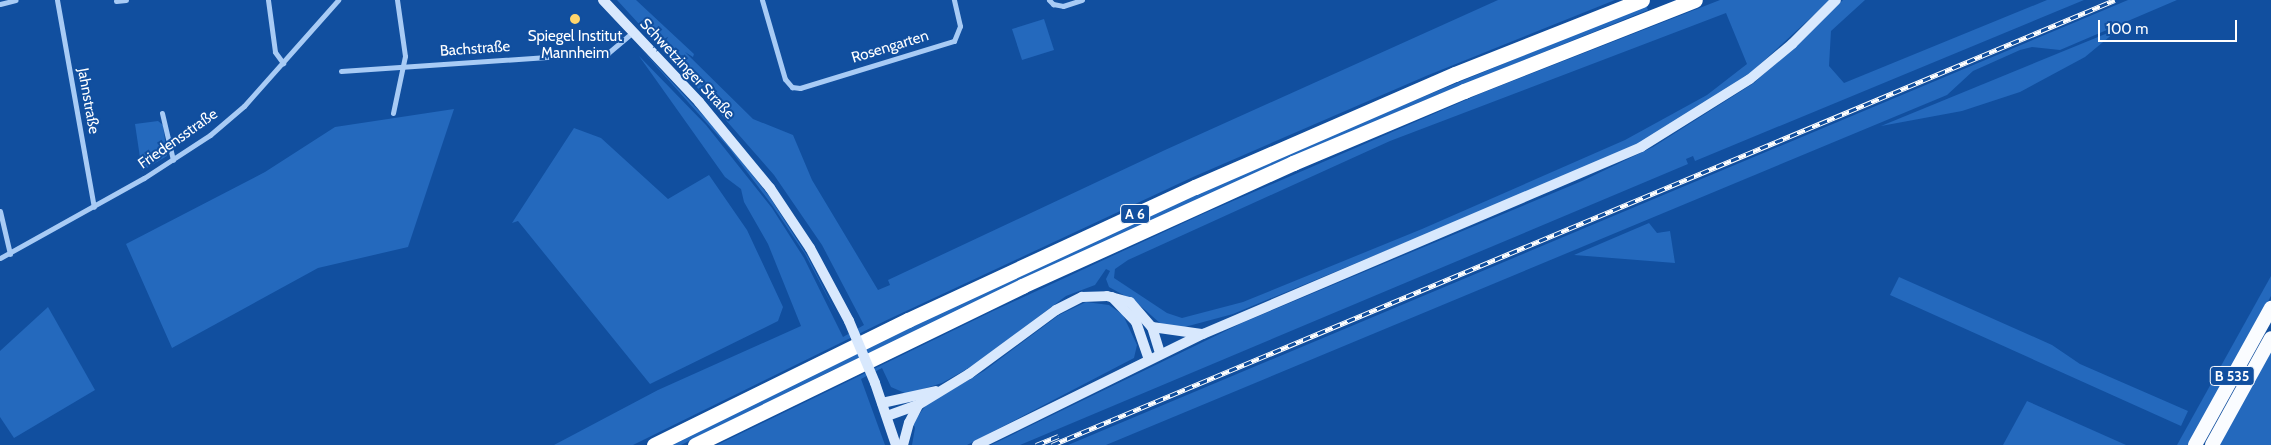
<!DOCTYPE html>
<html>
<head>
<meta charset="utf-8">
<style>
	body { margin:0 }
	#map { position:relative; width:2271px; height:445px; overflow:hidden; background:#114f9f; font-family:Cabin,sans-serif }
	div>[style] { position:absolute }
	.green>* { inset:0; background:#2469bd }
	.minor>* { height:5px; margin:-2.5px; padding:0 2.5px; transform-origin:2.5px; border-radius:2.5px; background:#a8cbf5 }
	.secondary>* { height:10px; margin:-5px; padding:0 5px; transform-origin:5px; border-radius:5px; background:#d8e8fd }
	.trunk>* { height:14px; margin:-7px; padding:0 7px; transform-origin:7px; border-radius:7px; background:#fafcff }
	.motorway>* { height:15px; margin:-7.5px; padding:0 7.5px; transform-origin:7.5px; border-radius:7.5px; background:#fff }
	.rail>* { height:4.5px; margin-top:-2.25px; transform-origin:0; background:repeating-linear-gradient(90deg,#114f9f 0 8px,#fff 0 16px); box-sizing:border-box; border-block:1px solid #fff }
	.secondary-bridge>* { height:10px; margin:-5px; padding:0 5px; transform-origin:5px; border-radius:5px; background:#d8e8fd }
	.dots>* { width:14px; height:14px; translate:-50% -50%; box-sizing:border-box; border:2px solid #114f9f; border-radius:50% }
	span { translate:-50% -50%; white-space:nowrap; text-align:center; line-height:1.15; -webkit-text-stroke:4px #114f9f; paint-order:stroke }
	.shield-label span { padding:1px 4px; background:#114f9f; border:1px solid; border-radius:4px; -webkit-text-stroke-width:0 }
	.shield-label { font-size:14px; color:#fff; font-weight:700 }
	.poi-label { font-size:15px; color:#fff }
	.street-label { font-size:15px; color:#fff }
	.scale { position:absolute; left:2098px; top:20px; width:139px; height:22px; box-sizing:border-box; border:2px solid #fff; border-top:0; padding-left:6px; font-size:15px; line-height:18px; white-space:nowrap; color:#fff; -webkit-text-stroke:4px #114f9f; paint-order:stroke }
</style>
</head>
<body>
<div id="map">
	<div class="green">
		<i style="clip-path:polygon(617px 0,636px 0,694px 54px,693px 57px,685px 52px,753px 119px,793px 135px,812px 180px,878px 290px,890px 285px,888px 280px,1165px 150px,1498px 0,1615px 0,1426px 76px,1193px 177px,889px 319px,633px 445px,554px 445px,658px 390px,801px 326px,768px 244px,744px 202px,741px 189px,725px 177px,639px 56px,706px 125px,772px 208px,804px 258px,843px 337px,864px 325px,822px 245px,774px 175px,659px 44px,656px 39px,657px 31px,651px 37px)"></i>
		<i style="clip-path:polygon(evenodd,1720px 0,1830px 0,1745px 78px,1643px 142px,1586px 168px,1233px 314px,1181px 328px,1161px 324px,1136px 302px,1109px 287px,1106px 279px,1110px 271px,1106px 269px,1095px 285px,1066px 296px,974px 365px,942px 383px,907px 394px,891px 387px,882px 368px,861px 379px,885px 445px,717px 445px,993px 311px,1203px 214px,1482px 93px,1720px 0,1726px 13px,1747px 64px,1707px 95px,1625px 140px,1422px 229px,1243px 302px,1182px 318px,1167px 313px,1114px 278px,1115px 269px,1128px 260px,1390px 141px,1726px 13px)"></i>
		<i style="clip-path:polygon(1843px 0,1865px 0,1831px 31px,1829px 66px,1844px 83px,2047px 0,2084px 0,1695px 161px,1693px 156px,1686px 159px,1688px 164px,1020px 445px,991px 445px,1242px 323px,1582px 181px,1653px 147px,1754px 83px)"></i>
		<i style="clip-path:polygon(2128px 0,2177px 0,2060px 50px,2032px 47px,2020px 50px,1973px 71px,1947px 95px,1106px 445px,1068px 445px)"></i>
		<i style="clip-path:polygon(1646px 5px,1648px 10px,1408px 107px,829px 372px,681px 445px,668px 445px,898px 332px,1284px 154px)"></i>
		<i style="clip-path:polygon(1044px 19px,1054px 50px,1022px 60px,1012px 29px)"></i>
		<i style="clip-path:polygon(2120px 28px,2085px 57px,2020px 92px,1962px 111px,1881px 126px)"></i>
		<i style="clip-path:polygon(640px 48px,716px 129px,769px 196px,808px 257px,839px 319px,805px 254px,772px 205px,729px 148px)"></i>
		<i style="clip-path:polygon(454px 109px,408px 247px,318px 268px,172px 348px,126px 244px,265px 172px,335px 127px)"></i>
		<i style="clip-path:polygon(158px 121px,163px 125px,167px 156px,142px 171px,135px 124px)"></i>
		<i style="clip-path:polygon(574px 128px,601px 138px,668px 199px,709px 175px,747px 230px,783px 307px,778px 321px,650px 384px,518px 221px,512px 223px)"></i>
		<i style="clip-path:polygon(1649px 223px,1657px 233px,1670px 231px,1675px 263px,1574px 255px)"></i>
		<i style="clip-path:polygon(2271px 276px,2271px 296px,2189px 445px,2177px 445px)"></i>
		<i style="clip-path:polygon(1899px 277px,2052px 345px,2080px 364px,2188px 411px,2181px 426px,1890px 295px)"></i>
		<i style="clip-path:polygon(1086px 302px,1109px 305px,1123px 315px,1137px 345px,1134px 358px,967px 445px,912px 445px,915px 428px,913px 423px,926px 405px,984px 371px,1059px 315px)"></i>
		<i style="clip-path:polygon(48px 307px,95px 390px,14px 438px,0 417px,0 351px)"></i>
		<i style="clip-path:polygon(2271px 349px,2271px 445px,2219px 445px)"></i>
		<i style="clip-path:polygon(2027px 401px,2126px 445px,2003px 445px)"></i>
	</div>
	<div class="minor">
		<i style="left:57px;top:0;width:210px;rotate:79.9deg"></i>
		<i style="left:268px;top:0;width:52px;rotate:82.3deg"></i>
		<i style="left:275px;top:52px;width:14px;rotate:54deg"></i>
		<i style="left:762px;top:0;width:82px;rotate:73.8deg"></i>
		<i style="left:785px;top:79px;width:11px;rotate:49deg"></i>
		<i style="left:792px;top:87px;width:8px;rotate:7deg"></i>
		<i style="left:800px;top:88px;width:161px;rotate:-17deg"></i>
		<i style="left:954px;top:41px;width:16px;rotate:-68deg"></i>
		<i style="left:960px;top:26px;width:27px;rotate:-103deg"></i>
		<i style="left:1049px;top:0;width:6px;rotate:45deg"></i>
		<i style="left:1053px;top:4px;width:10px;rotate:11deg"></i>
		<i style="left:1063px;top:6px;width:20px;rotate:-18deg"></i>
		<i style="left:116px;top:1px;width:10px;rotate:-6deg"></i>
		<i style="left:0;top:4px;width:16px;rotate:-14deg"></i>
		<i style="left:341px;top:71px;width:268px;rotate:-3.9deg"></i>
		<i style="left:608px;top:53px;width:33px;rotate:-40deg"></i>
		<i style="left:162px;top:113px;width:48px;rotate:76.8deg"></i>
		<i style="left:393px;top:113px;width:58px;rotate:-78.1deg"></i>
		<i style="left:405px;top:56px;width:57px;rotate:-98.1deg"></i>
		<i style="left:0;top:211px;width:44px;rotate:76.9deg"></i>
		<i style="left:0;top:258px;width:165px;rotate:-29.1deg"></i>
		<i style="left:144px;top:178px;width:79px;rotate:-33.1deg"></i>
		<i style="left:210px;top:135px;width:45px;rotate:-40.5deg"></i>
		<i style="left:244px;top:106px;width:142px;rotate:-48.4deg"></i>
	</div>
	<div class="secondary">
		<i style="left:603px;top:0;width:140px;rotate:46.7deg"></i>
		<i style="left:699px;top:102px;width:112px;rotate:50.5deg"></i>
		<i style="left:770px;top:188px;width:72px;rotate:56.3deg"></i>
		<i style="left:810px;top:248px;width:83px;rotate:61.9deg"></i>
		<i style="left:1112px;top:297px;width:35px;rotate:46deg"></i>
		<i style="left:1136px;top:322px;width:39px;rotate:71deg"></i>
		<i style="left:1152px;top:327px;width:50px;rotate:8deg"></i>
		<i style="left:875px;top:383px;width:65px;rotate:71.3deg"></i>
		<i style="left:882px;top:403px;width:55px;rotate:-12.5deg"></i>
		<i style="left:887px;top:416px;width:33px;rotate:-20deg"></i>
		<i style="left:918px;top:405px;width:60px;rotate:-31.3deg"></i>
		<i style="left:969px;top:374px;width:108px;rotate:-36.3deg"></i>
		<i style="left:1056px;top:310px;width:29px;rotate:-27deg"></i>
		<i style="left:1082px;top:297px;width:25px;rotate:-2deg"></i>
		<i style="left:1107px;top:296px;width:24px;rotate:15deg"></i>
		<i style="left:1130px;top:302px;width:33px;rotate:49deg"></i>
		<i style="left:1152px;top:327px;width:27px;rotate:73deg"></i>
		<i style="left:903px;top:445px;width:23px;rotate:-75deg"></i>
		<i style="left:909px;top:423px;width:20px;rotate:-63deg"></i>
		<i style="left:977px;top:445px;width:252px;rotate:-26.2deg"></i>
		<i style="left:1203px;top:334px;width:476px;rotate:-23.1deg"></i>
		<i style="left:1641px;top:147px;width:128px;rotate:-32deg"></i>
		<i style="left:1750px;top:79px;width:55px;rotate:-39.8deg"></i>
		<i style="left:1792px;top:44px;width:62px;rotate:-45deg"></i>
	</div>
	<div class="trunk">
		<i style="left:2195px;top:445px;width:157px;rotate:-61deg"></i>
		<i style="left:2212px;top:445px;width:122px;rotate:-61.1deg"></i>
	</div>
	<div class="motorway">
		<i style="left:654px;top:445px;width:283px;rotate:-26.2deg"></i>
		<i style="left:908px;top:320px;width:316px;rotate:-24.9deg"></i>
		<i style="left:1195px;top:187px;width:283px;rotate:-23.5deg"></i>
		<i style="left:1455px;top:74px;width:201px;rotate:-21.6deg"></i>
		<i style="left:695px;top:445px;width:364px;rotate:-25.9deg"></i>
		<i style="left:1022px;top:286px;width:298px;rotate:-24.4deg"></i>
		<i style="left:1293px;top:163px;width:186px;rotate:-22.8deg"></i>
		<i style="left:1464px;top:91px;width:248px;rotate:-21.5deg"></i>
	</div>
	<div class="rail">
		<i style="left:1036px;top:445px;width:24px;rotate:-22deg"></i>
		<i style="left:1052px;top:445px;width:1152px;rotate:-22.72deg"></i>
	</div>
	<div class="secondary-bridge">
		<i style="left:849px;top:321px;width:67px;rotate:67.2deg"></i>
	</div>
	<div class="dots">
		<i style="left:575px;top:19px;background:#ffd56c"></i>
	</div>
	<div class="shield-label">
		<span style="left:1135px;top:214px">A 6</span>
		<span style="left:2232px;top:376px">B 535</span>
	</div>
	<div class="poi-label">
		<span style="left:575px;top:45px">Spiegel Institut<br>Mannheim</span>
	</div>
	<div class="street-label">
		<span style="left:890px;top:47px;rotate:-17deg">Rosengarten</span>
		<span style="left:475px;top:49px;rotate:-4deg">Bachstraße</span>
		<span style="left:687px;top:69px;rotate:47deg">Schwetzinger Straße</span>
		<span style="left:88px;top:101px;rotate:80deg">Jahnstraße</span>
		<span style="left:178px;top:139px;rotate:-35deg">Friedensstraße</span>
	</div>
	<div class="scale">100 m</div>
</div>
</body>
</html>
